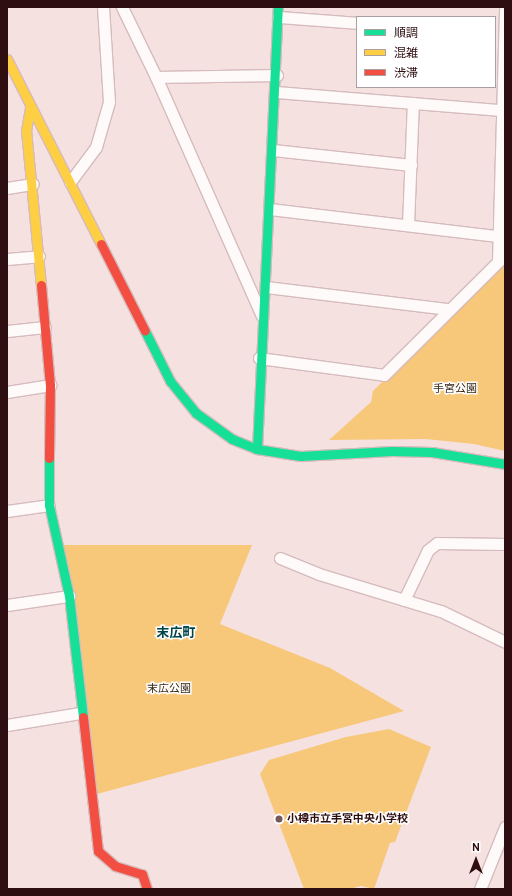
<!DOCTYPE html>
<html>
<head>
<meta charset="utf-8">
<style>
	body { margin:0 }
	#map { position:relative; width:512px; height:896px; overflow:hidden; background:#f6e1e1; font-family:Overpass,"Noto Sans JP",sans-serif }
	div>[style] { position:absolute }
	.green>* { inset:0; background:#f7c77a }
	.roads { filter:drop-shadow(1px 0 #d6bbbc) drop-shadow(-1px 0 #d6bbbc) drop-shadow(0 1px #d6bbbc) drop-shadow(0 -1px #d6bbbc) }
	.street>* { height:11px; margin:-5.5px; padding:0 5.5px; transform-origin:5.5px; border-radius:5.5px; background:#fefafa }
	.fast>* { height:9px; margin:-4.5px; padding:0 4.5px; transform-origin:4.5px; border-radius:4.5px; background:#16e098 }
	.slow>* { height:9px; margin:-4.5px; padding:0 4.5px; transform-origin:4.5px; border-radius:4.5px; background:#ffcf43 }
	.jam>* { height:9px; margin:-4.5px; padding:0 4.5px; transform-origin:4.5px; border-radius:4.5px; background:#f24e42 }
	.dots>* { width:11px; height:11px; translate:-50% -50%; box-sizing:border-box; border:2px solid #fff; border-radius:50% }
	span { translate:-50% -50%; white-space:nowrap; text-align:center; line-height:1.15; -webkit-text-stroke:3px #fff; paint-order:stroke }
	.park-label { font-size:11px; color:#372914 }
	.poi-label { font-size:11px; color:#2f0e11; font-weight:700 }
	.left { translate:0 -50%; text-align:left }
	.quarter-label { font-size:13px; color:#004447; font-weight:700 }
	.frame { position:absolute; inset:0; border:8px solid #2f0e11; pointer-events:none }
	.legend { position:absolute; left:356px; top:16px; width:140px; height:72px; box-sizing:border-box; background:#fff; border:1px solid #ac9fa0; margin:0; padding:5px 7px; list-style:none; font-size:12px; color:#2f0e11 }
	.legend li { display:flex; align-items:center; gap:8px; height:20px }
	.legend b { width:20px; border:1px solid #ac9fa0 }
	.north { position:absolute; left:456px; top:840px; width:40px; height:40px; -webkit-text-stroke:3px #fff; paint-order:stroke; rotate:0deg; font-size:11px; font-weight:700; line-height:16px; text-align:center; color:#2f0e11 }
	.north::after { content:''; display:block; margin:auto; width:14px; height:18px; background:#2f0e11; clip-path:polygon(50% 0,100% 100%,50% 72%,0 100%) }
</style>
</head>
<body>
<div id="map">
	<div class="green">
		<i style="clip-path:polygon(505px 261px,505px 451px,474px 444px,426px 439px,329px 440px,371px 402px,373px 391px)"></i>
		<i style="clip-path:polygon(63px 545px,252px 545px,220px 624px,330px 668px,404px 711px,97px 794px)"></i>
		<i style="clip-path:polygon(389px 729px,431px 747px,395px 842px,390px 843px,374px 889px,361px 886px,349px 889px,304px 889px,260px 774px,269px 760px,346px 737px)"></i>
	</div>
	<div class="roads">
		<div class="street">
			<i style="left:122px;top:7px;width:78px;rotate:64.1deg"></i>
			<i style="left:156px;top:77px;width:261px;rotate:66.1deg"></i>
			<i style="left:278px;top:17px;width:79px;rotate:4.3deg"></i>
			<i style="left:156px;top:77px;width:121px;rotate:-0.9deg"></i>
			<i style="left:276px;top:92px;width:226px;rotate:4.6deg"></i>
			<i style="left:273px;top:150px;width:139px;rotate:6.2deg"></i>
			<i style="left:70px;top:182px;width:44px;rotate:-53.4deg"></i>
			<i style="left:96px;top:147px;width:47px;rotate:-73.9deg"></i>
			<i style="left:109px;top:102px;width:95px;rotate:-93.6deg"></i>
			<i style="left:7px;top:188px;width:26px;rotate:-9deg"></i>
			<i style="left:270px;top:209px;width:229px;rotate:6.8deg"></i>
			<i style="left:408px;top:225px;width:122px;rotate:-87.7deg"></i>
			<i style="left:7px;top:259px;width:32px;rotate:-5deg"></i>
			<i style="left:498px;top:261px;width:253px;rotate:-88.4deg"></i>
			<i style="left:266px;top:287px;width:184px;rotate:6.9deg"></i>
			<i style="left:7px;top:331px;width:38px;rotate:-6deg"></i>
			<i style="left:259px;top:358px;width:126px;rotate:7.7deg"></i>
			<i style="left:384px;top:375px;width:170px;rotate:-44.8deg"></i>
			<i style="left:7px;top:392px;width:44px;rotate:-9.2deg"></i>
			<i style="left:7px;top:511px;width:42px;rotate:-8.1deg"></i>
			<i style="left:280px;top:558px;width:42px;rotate:22.3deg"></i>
			<i style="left:319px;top:574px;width:127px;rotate:16.9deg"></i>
			<i style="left:441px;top:611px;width:71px;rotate:25.8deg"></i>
			<i style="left:404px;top:600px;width:55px;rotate:-64.4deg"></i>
			<i style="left:428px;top:550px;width:11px;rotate:-38deg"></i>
			<i style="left:437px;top:543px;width:68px;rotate:0.8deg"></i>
			<i style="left:7px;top:605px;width:63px;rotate:-8.3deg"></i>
			<i style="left:7px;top:725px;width:74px;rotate:-9.3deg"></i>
			<i style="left:480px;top:889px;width:67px;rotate:-68deg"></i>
		</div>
		<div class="fast">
			<i style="left:145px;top:331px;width:56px;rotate:63.4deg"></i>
			<i style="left:170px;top:381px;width:41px;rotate:50.9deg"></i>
			<i style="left:196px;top:413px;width:44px;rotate:35.8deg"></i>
			<i style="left:232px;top:439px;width:27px;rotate:22deg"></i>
			<i style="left:257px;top:449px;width:44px;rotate:9.2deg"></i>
			<i style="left:300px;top:456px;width:92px;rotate:-3.1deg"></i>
			<i style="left:392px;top:451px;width:40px;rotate:1.4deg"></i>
			<i style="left:432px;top:452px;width:74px;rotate:9.3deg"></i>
			<i style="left:257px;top:449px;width:442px;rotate:-87.3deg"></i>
			<i style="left:49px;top:458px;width:47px;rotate:90deg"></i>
			<i style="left:49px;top:505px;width:93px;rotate:77.6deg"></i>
			<i style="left:69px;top:596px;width:122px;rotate:83.4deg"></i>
		</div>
		<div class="slow">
			<i style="left:7px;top:59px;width:208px;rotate:63.1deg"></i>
			<i style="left:30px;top:108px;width:22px;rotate:100deg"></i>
			<i style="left:26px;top:130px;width:156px;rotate:84.5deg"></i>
		</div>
		<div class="jam">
			<i style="left:101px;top:244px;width:97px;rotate:63.2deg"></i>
			<i style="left:41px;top:285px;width:100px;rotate:84.9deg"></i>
			<i style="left:50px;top:385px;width:73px;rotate:90.8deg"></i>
			<i style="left:83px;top:717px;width:135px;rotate:83.6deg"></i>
			<i style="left:98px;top:851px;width:23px;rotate:41deg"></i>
			<i style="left:115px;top:866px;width:28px;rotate:17deg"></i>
			<i style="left:142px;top:874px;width:16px;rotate:72deg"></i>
		</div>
	</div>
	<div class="dots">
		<i style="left:279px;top:819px;background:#75585a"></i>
	</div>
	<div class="park-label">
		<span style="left:455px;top:389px">手宮公園</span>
		<span style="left:169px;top:689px">末広公園</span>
	</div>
	<div class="poi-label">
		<span class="left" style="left:287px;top:819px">小樽市立手宮中央小学校</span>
	</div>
	<div class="quarter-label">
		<span style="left:176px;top:634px">末広町</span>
	</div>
	<div class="frame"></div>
	<ul class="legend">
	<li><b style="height:5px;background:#16e098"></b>順調</li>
	<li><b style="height:5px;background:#ffcf43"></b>混雑</li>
	<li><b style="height:5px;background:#f24e42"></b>渋滞</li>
	</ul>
	<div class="north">N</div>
</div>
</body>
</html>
